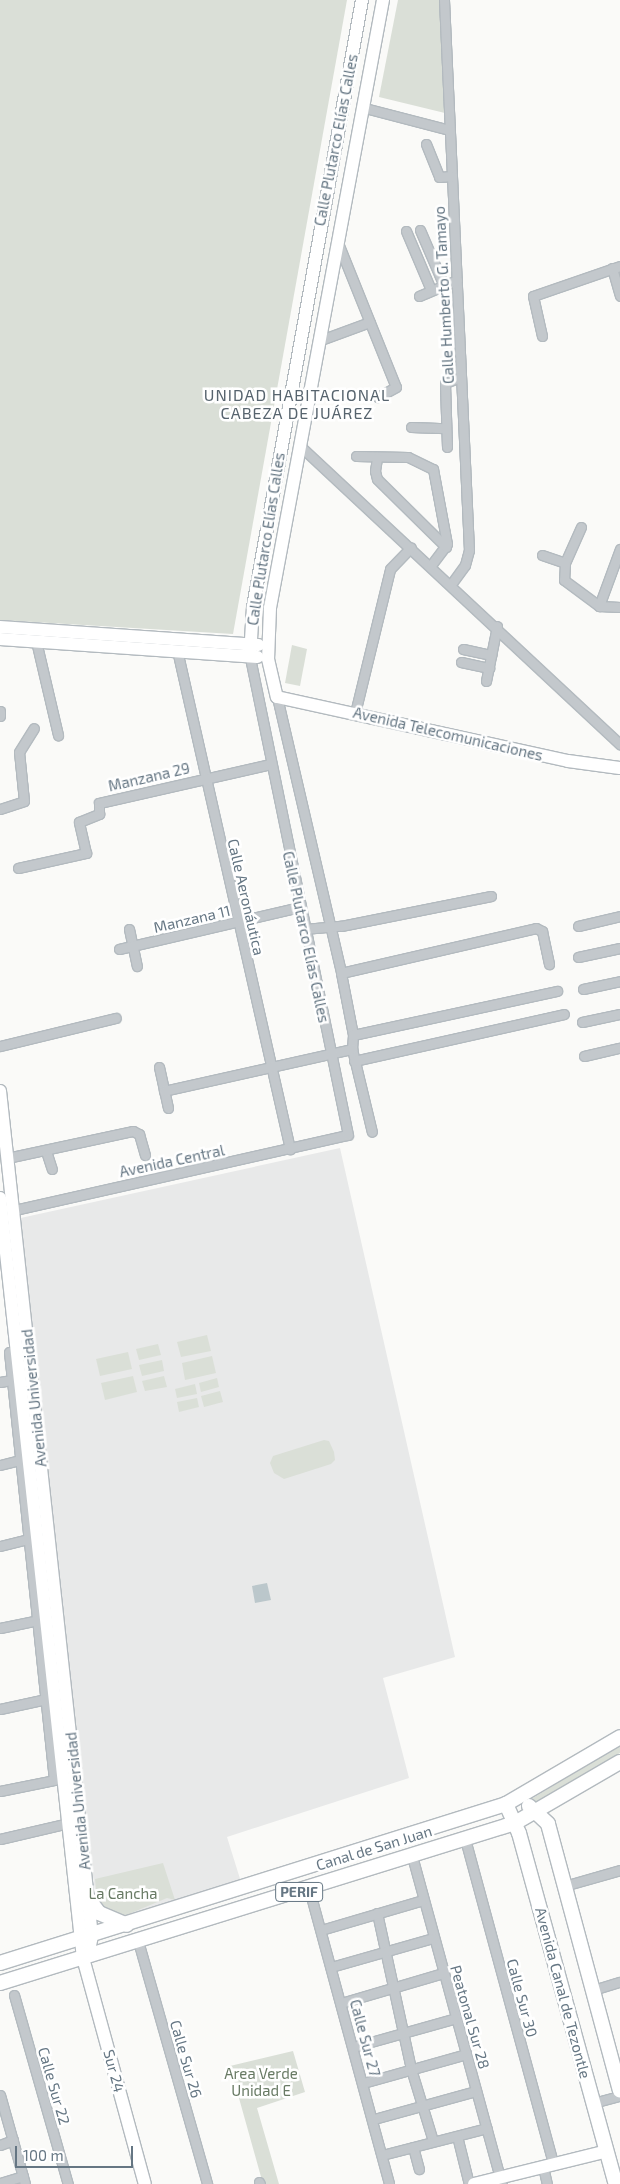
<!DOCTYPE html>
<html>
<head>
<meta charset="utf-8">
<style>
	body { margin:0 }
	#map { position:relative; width:620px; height:2184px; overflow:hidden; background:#fafaf8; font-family:"Exo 2",sans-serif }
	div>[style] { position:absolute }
	.built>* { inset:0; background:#e8e9e9 }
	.green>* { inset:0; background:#dadfd7 }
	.water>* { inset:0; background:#bbc7cb }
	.roads { filter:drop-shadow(1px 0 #b3babf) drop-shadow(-1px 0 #b3babf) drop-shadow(0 1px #b3babf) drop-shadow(0 -1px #b3babf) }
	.street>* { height:9px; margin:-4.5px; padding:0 4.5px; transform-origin:4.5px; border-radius:4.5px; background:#c3c8cc }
	.secondary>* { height:12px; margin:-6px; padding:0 6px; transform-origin:6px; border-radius:6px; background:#fff }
	.primary>* { height:14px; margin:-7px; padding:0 7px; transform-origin:7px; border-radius:7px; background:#fff }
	span { translate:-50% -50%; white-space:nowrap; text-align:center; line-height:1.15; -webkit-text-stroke:5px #fff; paint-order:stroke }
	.shield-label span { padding:1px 4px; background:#fff; border:1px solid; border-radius:4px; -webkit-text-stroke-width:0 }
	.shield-label { font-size:14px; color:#657683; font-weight:700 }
	.street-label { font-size:15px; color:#657683 }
	.park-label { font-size:15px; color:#687a64 }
	.neighbourhood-label { font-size:16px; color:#57646e; letter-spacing:1px }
	.scale { position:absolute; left:15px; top:2146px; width:118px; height:22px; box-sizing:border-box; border:2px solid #657683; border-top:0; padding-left:6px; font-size:15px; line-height:18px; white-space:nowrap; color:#657683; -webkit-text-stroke:4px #fff; paint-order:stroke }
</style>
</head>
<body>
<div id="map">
	<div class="built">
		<i style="clip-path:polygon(340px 1148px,455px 1657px,383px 1678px,409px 1778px,227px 1837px,241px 1882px,125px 1918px,96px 1901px,16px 1219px)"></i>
	</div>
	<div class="green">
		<i style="clip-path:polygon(0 0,347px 0,233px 634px,0 620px)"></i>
		<i style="clip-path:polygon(398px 0,441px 0,449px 114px,379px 97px)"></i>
		<i style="clip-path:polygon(292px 645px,307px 649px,300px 686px,285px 683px)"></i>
		<i style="clip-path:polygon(207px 1335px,211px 1351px,181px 1357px,177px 1342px)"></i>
		<i style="clip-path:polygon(158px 1344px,161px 1355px,139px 1360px,136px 1349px)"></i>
		<i style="clip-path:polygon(128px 1352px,132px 1369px,100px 1376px,96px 1359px)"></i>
		<i style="clip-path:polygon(212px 1356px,216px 1373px,185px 1380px,182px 1363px)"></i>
		<i style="clip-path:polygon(162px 1360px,164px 1371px,142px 1376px,139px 1365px)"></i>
		<i style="clip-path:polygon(133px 1376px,137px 1392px,105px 1400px,101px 1383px)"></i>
		<i style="clip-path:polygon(164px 1376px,167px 1387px,145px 1391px,142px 1381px)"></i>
		<i style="clip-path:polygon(217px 1378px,219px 1387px,201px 1392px,199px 1383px)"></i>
		<i style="clip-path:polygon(195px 1384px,197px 1394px,177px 1398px,175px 1389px)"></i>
		<i style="clip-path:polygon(220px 1391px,223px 1402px,204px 1407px,201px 1396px)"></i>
		<i style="clip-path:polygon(197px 1398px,199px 1407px,179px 1412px,177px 1402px)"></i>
		<i style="clip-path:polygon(324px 1440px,329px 1441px,334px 1452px,335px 1460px,331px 1464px,284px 1479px,274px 1473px,270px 1463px,273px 1456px)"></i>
		<i style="clip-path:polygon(620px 1745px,620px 1753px,562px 1789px,541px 1801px,528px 1801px)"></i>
		<i style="clip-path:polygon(163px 1863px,175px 1900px,167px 1898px,124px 1916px,107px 1911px,97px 1899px,95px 1879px)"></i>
		<i style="clip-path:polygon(293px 2051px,305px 2092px,257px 2108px,279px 2184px,263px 2184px,230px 2066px)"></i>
	</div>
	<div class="water">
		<i style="clip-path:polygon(267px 1583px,271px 1600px,255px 1603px,252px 1586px)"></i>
	</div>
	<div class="roads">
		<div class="street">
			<i style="left:444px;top:0;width:551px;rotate:87.4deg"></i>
			<i style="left:469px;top:550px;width:16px;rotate:105deg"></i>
			<i style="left:465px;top:565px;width:24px;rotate:126deg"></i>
			<i style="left:361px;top:107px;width:91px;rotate:14.6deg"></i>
			<i style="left:426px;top:144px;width:35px;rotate:68deg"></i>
			<i style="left:439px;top:177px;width:13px;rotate:-4deg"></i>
			<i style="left:420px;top:230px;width:61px;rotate:66.8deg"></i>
			<i style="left:406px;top:231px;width:64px;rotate:67deg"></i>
			<i style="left:338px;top:243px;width:155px;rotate:68.1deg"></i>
			<i style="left:396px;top:387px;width:21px;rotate:151deg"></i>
			<i style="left:612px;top:268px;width:29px;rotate:74deg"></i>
			<i style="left:419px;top:296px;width:41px;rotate:-22.8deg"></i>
			<i style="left:542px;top:336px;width:41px;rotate:-102.7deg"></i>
			<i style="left:533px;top:296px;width:92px;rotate:-19deg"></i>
			<i style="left:318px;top:341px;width:55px;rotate:-20.1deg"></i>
			<i style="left:411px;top:427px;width:35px;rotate:2deg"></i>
			<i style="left:299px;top:445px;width:439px;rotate:43deg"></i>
			<i style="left:447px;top:447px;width:64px;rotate:-91.8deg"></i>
			<i style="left:445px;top:383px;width:17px;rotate:-21deg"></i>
			<i style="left:356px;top:456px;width:52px;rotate:1.1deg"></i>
			<i style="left:408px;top:457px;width:28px;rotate:26deg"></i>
			<i style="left:433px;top:469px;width:76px;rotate:79.4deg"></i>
			<i style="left:447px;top:544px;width:26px;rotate:127deg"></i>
			<i style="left:377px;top:458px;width:13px;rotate:99deg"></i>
			<i style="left:375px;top:471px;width:8px;rotate:76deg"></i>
			<i style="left:377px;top:479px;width:97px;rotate:44.6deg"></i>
			<i style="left:581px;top:527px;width:39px;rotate:114deg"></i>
			<i style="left:565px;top:563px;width:17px;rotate:93deg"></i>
			<i style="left:564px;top:580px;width:44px;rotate:36.6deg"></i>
			<i style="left:599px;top:606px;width:21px;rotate:3deg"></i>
			<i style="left:542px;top:555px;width:24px;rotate:19deg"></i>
			<i style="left:599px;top:606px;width:61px;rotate:-69.8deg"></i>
			<i style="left:36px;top:641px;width:97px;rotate:76.8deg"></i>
			<i style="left:463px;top:649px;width:29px;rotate:12deg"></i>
			<i style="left:177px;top:650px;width:512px;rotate:77.24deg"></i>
			<i style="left:461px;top:662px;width:29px;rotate:12deg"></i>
			<i style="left:486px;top:681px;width:56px;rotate:-78.7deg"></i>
			<i style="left:277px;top:697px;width:283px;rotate:76.9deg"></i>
			<i style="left:341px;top:973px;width:63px;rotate:79deg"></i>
			<i style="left:353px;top:1035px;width:14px;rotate:94deg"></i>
			<i style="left:352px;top:1049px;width:85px;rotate:76.5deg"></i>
			<i style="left:0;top:711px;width:5px;rotate:90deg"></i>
			<i style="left:355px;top:713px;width:148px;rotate:-76.3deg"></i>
			<i style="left:390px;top:569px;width:30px;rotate:-46deg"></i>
			<i style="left:0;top:809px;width:25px;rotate:-18deg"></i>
			<i style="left:24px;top:801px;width:49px;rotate:-95.8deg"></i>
			<i style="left:19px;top:752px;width:28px;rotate:-58deg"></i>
			<i style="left:18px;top:868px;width:70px;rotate:-12.4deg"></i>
			<i style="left:86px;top:853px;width:32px;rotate:-103deg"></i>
			<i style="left:79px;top:822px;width:22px;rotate:-22deg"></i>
			<i style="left:99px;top:814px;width:11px;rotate:-90deg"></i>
			<i style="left:99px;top:803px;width:176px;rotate:-12.8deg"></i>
			<i style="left:578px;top:926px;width:43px;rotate:-13.4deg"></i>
			<i style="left:129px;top:929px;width:38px;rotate:78deg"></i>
			<i style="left:304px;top:929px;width:37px;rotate:-5deg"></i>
			<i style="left:341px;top:926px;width:153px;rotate:-11.3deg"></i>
			<i style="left:119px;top:949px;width:185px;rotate:-13.1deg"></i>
			<i style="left:578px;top:957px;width:43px;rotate:-12.1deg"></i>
			<i style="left:341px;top:973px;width:200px;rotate:-13deg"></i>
			<i style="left:536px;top:928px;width:7px;rotate:27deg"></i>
			<i style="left:542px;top:931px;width:34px;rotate:78deg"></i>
			<i style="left:583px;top:989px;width:38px;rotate:-12deg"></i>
			<i style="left:582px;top:1022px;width:39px;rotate:-12deg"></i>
			<i style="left:353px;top:1035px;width:209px;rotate:-12.2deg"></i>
			<i style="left:0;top:1046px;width:119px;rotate:-13.6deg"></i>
			<i style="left:584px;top:1056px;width:37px;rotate:-13deg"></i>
			<i style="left:354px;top:1061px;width:215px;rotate:-12.6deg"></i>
			<i style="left:159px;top:1067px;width:42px;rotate:77.6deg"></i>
			<i style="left:164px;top:1091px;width:193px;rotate:-12.6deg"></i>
			<i style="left:46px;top:1151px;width:19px;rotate:72deg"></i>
			<i style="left:7px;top:1158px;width:129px;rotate:-12.1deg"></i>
			<i style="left:133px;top:1131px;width:7px;rotate:27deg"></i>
			<i style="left:139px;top:1134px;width:22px;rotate:74deg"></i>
			<i style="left:10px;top:1211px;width:346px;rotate:-12.7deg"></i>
			<i style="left:348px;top:1135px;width:489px;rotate:-101.6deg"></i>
			<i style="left:9px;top:1352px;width:430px;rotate:84deg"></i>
			<i style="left:0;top:1382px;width:17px;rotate:-10deg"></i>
			<i style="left:0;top:1465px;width:25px;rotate:-14deg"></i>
			<i style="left:0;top:1546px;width:30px;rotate:-14deg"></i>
			<i style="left:0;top:1628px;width:45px;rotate:-11.6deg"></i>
			<i style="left:0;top:1709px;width:52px;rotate:-12.2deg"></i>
			<i style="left:0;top:1791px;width:60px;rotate:-11.5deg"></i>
			<i style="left:0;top:1839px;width:71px;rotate:-13.1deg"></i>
			<i style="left:465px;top:1839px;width:337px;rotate:74.8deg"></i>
			<i style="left:412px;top:1856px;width:340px;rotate:74.7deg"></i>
			<i style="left:564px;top:1886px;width:58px;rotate:-15.9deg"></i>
			<i style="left:312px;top:1900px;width:294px;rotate:74.8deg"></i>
			<i style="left:377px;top:1913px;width:160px;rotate:77.7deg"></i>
			<i style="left:411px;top:2069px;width:75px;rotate:73deg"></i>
			<i style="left:321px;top:1930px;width:106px;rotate:-16.4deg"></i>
			<i style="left:138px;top:1941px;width:253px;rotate:74.1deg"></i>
			<i style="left:331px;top:1967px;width:106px;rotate:-15.9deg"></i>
			<i style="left:593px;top:1990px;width:28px;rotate:-17deg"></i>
			<i style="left:14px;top:1995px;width:197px;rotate:74.1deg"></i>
			<i style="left:341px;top:2003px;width:106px;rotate:-16.4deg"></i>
			<i style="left:353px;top:2047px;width:107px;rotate:-15.7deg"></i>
			<i style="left:363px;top:2083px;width:107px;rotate:-15.7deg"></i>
			<i style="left:0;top:2095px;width:92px;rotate:74.3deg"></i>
			<i style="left:593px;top:2103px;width:28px;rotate:-15deg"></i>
			<i style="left:374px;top:2119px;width:106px;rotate:-15.4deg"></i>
			<i style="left:457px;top:2136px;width:49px;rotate:76deg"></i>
			<i style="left:0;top:2145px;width:14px;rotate:-21deg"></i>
			<i style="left:413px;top:2147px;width:23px;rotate:75deg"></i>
			<i style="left:382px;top:2155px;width:108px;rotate:-14.4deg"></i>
			<i style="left:543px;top:2167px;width:17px;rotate:77deg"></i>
			<i style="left:259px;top:2182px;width:2px;rotate:63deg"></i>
			<i style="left:0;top:2183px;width:24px;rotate:-17deg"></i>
		</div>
		<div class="secondary">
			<i style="left:383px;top:0;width:618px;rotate:100.53deg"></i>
			<i style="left:270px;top:608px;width:51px;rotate:92.2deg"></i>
			<i style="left:268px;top:659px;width:39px;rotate:77deg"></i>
			<i style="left:277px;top:697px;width:298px;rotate:12.4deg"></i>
			<i style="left:568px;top:761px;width:52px;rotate:7.7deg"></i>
			<i style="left:0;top:627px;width:259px;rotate:4deg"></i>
			<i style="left:0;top:639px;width:258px;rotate:4deg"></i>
			<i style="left:250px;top:656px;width:49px;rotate:-86.5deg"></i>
			<i style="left:253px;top:607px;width:617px;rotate:-79.82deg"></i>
			<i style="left:0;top:1091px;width:850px;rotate:83.79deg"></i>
			<i style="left:92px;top:1936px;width:14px;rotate:102deg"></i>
			<i style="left:89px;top:1950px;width:10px;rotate:127deg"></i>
			<i style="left:0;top:1198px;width:765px;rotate:83.77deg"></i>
			<i style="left:83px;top:1958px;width:234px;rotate:74.7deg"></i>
			<i style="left:474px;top:2184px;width:137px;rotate:-13.9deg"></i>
		</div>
		<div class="primary">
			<i style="left:506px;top:1804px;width:32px;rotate:66deg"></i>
			<i style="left:519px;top:1833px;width:364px;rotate:74.6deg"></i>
			<i style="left:529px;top:1806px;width:26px;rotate:43deg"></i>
			<i style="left:548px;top:1824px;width:276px;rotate:74.9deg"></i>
			<i style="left:87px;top:1897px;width:20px;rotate:53deg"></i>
			<i style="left:99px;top:1913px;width:30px;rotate:23deg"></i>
			<i style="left:0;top:1963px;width:530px;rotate:-17.44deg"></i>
			<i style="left:506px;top:1804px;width:132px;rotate:-30.4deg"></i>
			<i style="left:0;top:1983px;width:539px;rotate:-17.26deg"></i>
			<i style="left:515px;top:1823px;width:121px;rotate:-30.2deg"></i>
		</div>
	</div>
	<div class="shield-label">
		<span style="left:299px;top:1892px">PERIF</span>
	</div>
	<div class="street-label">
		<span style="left:336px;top:140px;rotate:-79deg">Calle Plutarco Elías Calles</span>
		<span style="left:444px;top:295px;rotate:-93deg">Calle Humberto G. Tamayo</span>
		<span style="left:266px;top:539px;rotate:-81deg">Calle Plutarco Elías Calles</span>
		<span style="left:448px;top:734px;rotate:13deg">Avenida Telecomunicaciones</span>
		<span style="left:149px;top:777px;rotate:-13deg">Manzana 29</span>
		<span style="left:246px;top:897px;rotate:77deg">Calle Aeronáutica</span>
		<span style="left:192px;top:919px;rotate:-13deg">Manzana 11</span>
		<span style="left:306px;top:937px;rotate:78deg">Calle Plutarco Elías Calles</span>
		<span style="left:172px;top:1161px;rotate:-12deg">Avenida Central</span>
		<span style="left:34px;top:1398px;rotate:-96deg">Avenida Universidad</span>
		<span style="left:78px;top:1801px;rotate:-96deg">Avenida Universidad</span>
		<span style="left:374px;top:1848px;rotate:-17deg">Canal de San Juan</span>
		<span style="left:563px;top:1993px;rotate:75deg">Avenida Canal de Tezontle</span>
		<span style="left:522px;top:1998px;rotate:75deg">Calle Sur 30</span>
		<span style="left:470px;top:2017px;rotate:74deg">Peatonal Sur 28</span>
		<span style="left:365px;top:2038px;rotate:75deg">Calle Sur 27</span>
		<span style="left:186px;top:2059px;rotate:74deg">Calle Sur 26</span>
		<span style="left:114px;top:2071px;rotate:75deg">Sur 24</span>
		<span style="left:54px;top:2086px;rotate:74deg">Calle Sur 22</span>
	</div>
	<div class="park-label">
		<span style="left:123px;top:1894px">La Cancha</span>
		<span style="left:261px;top:2082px">Area Verde<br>Unidad E</span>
	</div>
	<div class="neighbourhood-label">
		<span style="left:297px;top:404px">UNIDAD HABITACIONAL<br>CABEZA DE JUÁREZ</span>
	</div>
	<div class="scale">100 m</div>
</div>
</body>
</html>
